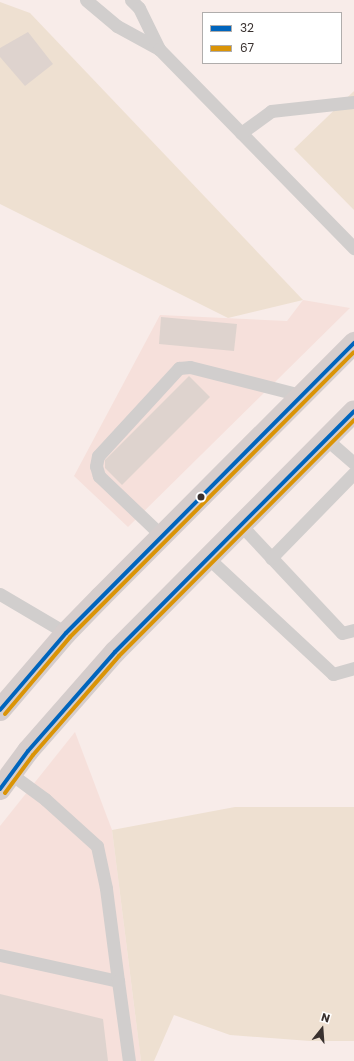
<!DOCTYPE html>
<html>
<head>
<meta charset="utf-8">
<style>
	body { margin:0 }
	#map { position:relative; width:354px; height:1061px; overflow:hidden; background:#f8ece9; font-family:Poppins,sans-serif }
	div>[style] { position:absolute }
	.built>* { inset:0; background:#f6e0db }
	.green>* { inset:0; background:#eee0d1 }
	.building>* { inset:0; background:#ded3ce }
	.service>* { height:13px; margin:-6.5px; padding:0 6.5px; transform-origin:6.5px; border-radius:6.5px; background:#d1cecd }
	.primary>* { height:22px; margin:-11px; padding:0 11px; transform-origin:11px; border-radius:11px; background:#d5cdcc }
	.bus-1>* { height:4px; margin:-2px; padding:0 2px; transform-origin:2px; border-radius:2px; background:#0065bd }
	.bus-2>* { height:4px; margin:-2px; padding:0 2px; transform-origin:2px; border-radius:2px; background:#da9407 }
	.dots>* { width:11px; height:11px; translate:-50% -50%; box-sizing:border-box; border:2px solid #fff; border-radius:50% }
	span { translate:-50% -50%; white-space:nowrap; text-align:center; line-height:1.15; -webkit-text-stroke:3.5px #fff; paint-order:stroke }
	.legend { position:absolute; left:202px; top:12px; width:140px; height:52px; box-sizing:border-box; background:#fff; border:1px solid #b0adac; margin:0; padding:5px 7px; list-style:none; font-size:12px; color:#39312f }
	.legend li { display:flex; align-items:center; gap:8px; height:20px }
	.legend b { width:20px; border:1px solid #b0adac }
	.north { position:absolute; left:302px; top:1009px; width:40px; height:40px; -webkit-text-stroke:3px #fff; paint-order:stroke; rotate:17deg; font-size:11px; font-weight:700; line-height:16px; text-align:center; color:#39312f }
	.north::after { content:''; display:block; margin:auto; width:14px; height:18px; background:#39312f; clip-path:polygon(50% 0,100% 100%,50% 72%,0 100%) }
</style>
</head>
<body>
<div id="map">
	<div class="built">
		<i style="clip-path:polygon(303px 300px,350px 308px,128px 527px,74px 476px,160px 315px,287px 321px)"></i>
		<i style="clip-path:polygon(75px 732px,112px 830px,141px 1061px,0 1061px,0 826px)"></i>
	</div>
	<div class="green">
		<i style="clip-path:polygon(0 2px,30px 13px,303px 300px,228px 318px,0 204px)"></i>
		<i style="clip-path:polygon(354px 91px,354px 210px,294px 149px)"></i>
		<i style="clip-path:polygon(235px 807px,354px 807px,354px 1041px,310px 1041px,230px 1035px,174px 1015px,154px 1061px,141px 1061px,112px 830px)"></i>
	</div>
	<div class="building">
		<i style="clip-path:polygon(28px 32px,53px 64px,25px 86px,0 57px,0 48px)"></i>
		<i style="clip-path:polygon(161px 317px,237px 324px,234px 351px,159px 344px)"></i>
		<i style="clip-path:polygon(189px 376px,210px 397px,122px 485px,105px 468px,105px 460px)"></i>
		<i style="clip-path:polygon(0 994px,103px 1019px,108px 1061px,0 1061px)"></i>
	</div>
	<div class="service">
		<i style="left:86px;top:0;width:40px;rotate:40deg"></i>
		<i style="left:117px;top:26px;width:48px;rotate:28.7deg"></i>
		<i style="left:131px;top:0;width:11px;rotate:45deg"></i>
		<i style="left:139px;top:8px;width:46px;rotate:64deg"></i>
		<i style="left:159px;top:49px;width:279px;rotate:45.6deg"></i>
		<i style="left:241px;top:133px;width:37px;rotate:-36deg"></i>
		<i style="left:271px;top:111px;width:83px;rotate:-6.2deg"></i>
		<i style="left:325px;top:438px;width:38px;rotate:41deg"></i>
		<i style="left:240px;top:524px;width:149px;rotate:46.9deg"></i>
		<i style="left:342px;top:633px;width:12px;rotate:-14deg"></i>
		<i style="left:161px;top:535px;width:86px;rotate:-136.4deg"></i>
		<i style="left:99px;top:476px;width:10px;rotate:-107deg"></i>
		<i style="left:96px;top:466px;width:10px;rotate:-79deg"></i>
		<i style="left:98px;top:456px;width:120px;rotate:-47.4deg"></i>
		<i style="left:179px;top:368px;width:11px;rotate:-5deg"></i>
		<i style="left:190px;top:367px;width:114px;rotate:14.2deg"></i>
		<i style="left:207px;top:557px;width:172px;rotate:42.9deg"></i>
		<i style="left:333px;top:674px;width:22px;rotate:-16deg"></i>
		<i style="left:271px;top:558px;width:119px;rotate:-45.7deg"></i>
		<i style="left:0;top:594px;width:77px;rotate:30.6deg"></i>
		<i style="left:0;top:955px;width:121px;rotate:12.4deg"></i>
		<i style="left:118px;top:981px;width:94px;rotate:-97.4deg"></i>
		<i style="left:106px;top:888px;width:43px;rotate:-102.1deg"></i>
		<i style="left:97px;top:846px;width:70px;rotate:-137.9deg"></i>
		<i style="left:45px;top:799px;width:42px;rotate:-143.7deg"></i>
		<i style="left:118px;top:981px;width:81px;rotate:82.2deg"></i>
	</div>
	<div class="primary">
		<i style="left:0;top:710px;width:101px;rotate:-49.4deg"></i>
		<i style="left:66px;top:633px;width:50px;rotate:-45.8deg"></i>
		<i style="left:101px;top:597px;width:359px;rotate:-45.1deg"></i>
		<i style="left:0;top:789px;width:47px;rotate:-53.6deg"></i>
		<i style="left:28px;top:751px;width:132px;rotate:-48.7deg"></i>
		<i style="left:115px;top:652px;width:339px;rotate:-45.2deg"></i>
	</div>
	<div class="bus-1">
		<i style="left:0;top:710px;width:101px;rotate:-49.4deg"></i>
		<i style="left:66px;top:633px;width:409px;rotate:-45.2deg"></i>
		<i style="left:0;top:789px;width:47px;rotate:-53.6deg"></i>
		<i style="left:28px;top:751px;width:132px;rotate:-48.7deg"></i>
		<i style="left:115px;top:652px;width:339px;rotate:-45.2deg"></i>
	</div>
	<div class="bus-2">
		<i style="left:5px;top:714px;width:101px;rotate:-49.8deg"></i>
		<i style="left:70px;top:637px;width:402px;rotate:-45.1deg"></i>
		<i style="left:5px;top:793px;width:47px;rotate:-53.6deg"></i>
		<i style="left:33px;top:755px;width:131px;rotate:-49deg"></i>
		<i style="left:119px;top:656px;width:333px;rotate:-45.1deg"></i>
	</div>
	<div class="dots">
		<i style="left:201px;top:497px;background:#39312f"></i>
	</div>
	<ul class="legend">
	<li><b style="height:5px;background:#0065bd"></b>32</li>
	<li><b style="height:5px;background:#da9407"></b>67</li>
	</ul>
	<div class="north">N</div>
</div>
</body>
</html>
